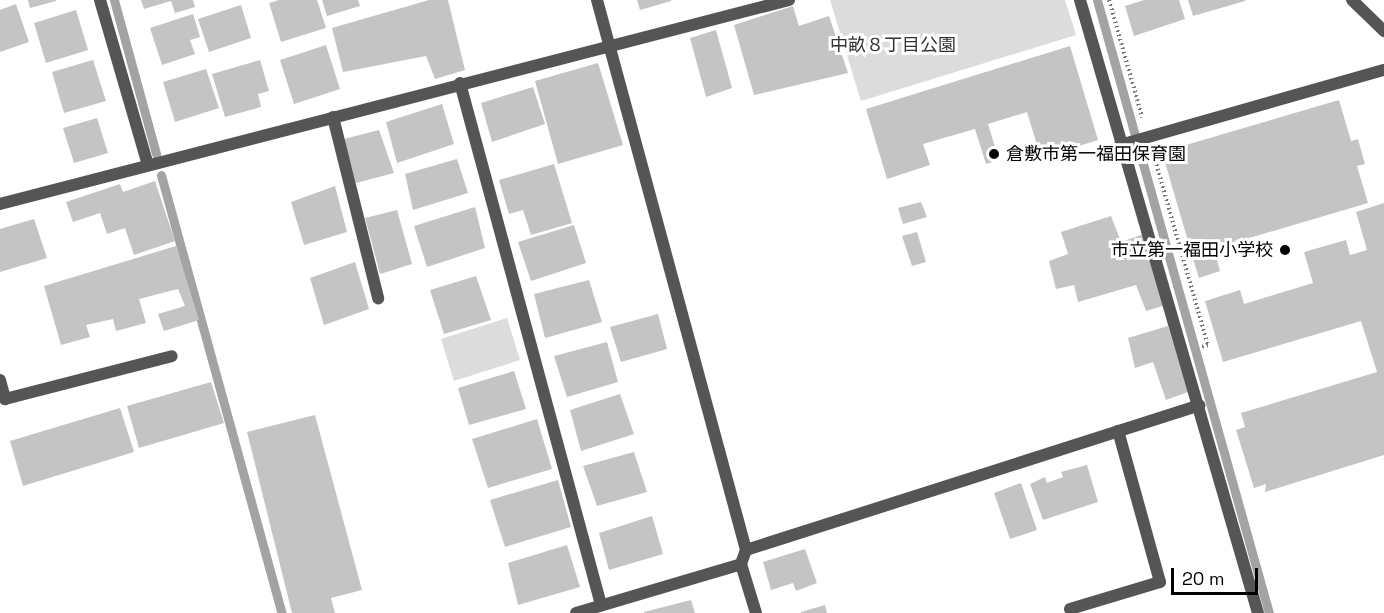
<!DOCTYPE html>
<html>
<head>
<meta charset="utf-8">
<style>
	body { margin:0 }
	#map { position:relative; width:1384px; height:613px; overflow:hidden; background:#fff; font-family:"Space Grotesk","Noto Sans JP",sans-serif }
	div>[style] { position:absolute }
	.green>* { inset:0; background:#dcdcdc }
	.stream>* { height:9px; margin:-4.5px; padding:0 4.5px; transform-origin:4.5px; border-radius:4.5px; background:#a3a3a3 }
	.building>* { inset:0; background:#c4c4c4 }
	.path>* { height:4px; margin-top:-2px; transform-origin:0; background:repeating-linear-gradient(90deg,#777 0 1.5px,transparent 0 4.5px) }
	.minor>* { height:12px; margin:-6px; padding:0 6px; transform-origin:6px; border-radius:6px; background:#555 }
	.dots>* { width:16px; height:16px; translate:-50% -50%; box-sizing:border-box; border:3px solid #fff; border-radius:50% }
	span { translate:-50% -50%; white-space:nowrap; text-align:center; line-height:1.15; -webkit-text-stroke:6px #fff; paint-order:stroke }
	.park-label { font-size:18px; color:#333 }
	.poi-label { font-size:18px; color:#000 }
	.left { translate:0 -50%; text-align:left }
	.right { translate:-100% -50%; text-align:right }
	.scale { position:absolute; left:1171px; top:568px; width:87px; height:27px; box-sizing:border-box; border:3px solid #000; border-top:0; padding-left:8px; font-size:18px; line-height:21px; white-space:nowrap; color:#000; -webkit-text-stroke:4px #fff; paint-order:stroke }
</style>
</head>
<body>
<div id="map">
	<div class="green">
		<i style="clip-path:polygon(830px 0,1065px 0,1076px 35px,861px 101px)"></i>
		<i style="clip-path:polygon(507px 318px,520px 360px,454px 381px,441px 339px)"></i>
	</div>
	<div class="stream">
		<i style="left:114px;top:0;width:160px;rotate:74.7deg"></i>
		<i style="left:1097px;top:0;width:637px;rotate:74.33deg"></i>
		<i style="left:161px;top:175px;width:454px;rotate:74.6deg"></i>
	</div>
	<div class="building">
		<i style="clip-path:polygon(28px 0,56px 0,56px 1px,30px 8px)"></i>
		<i style="clip-path:polygon(141px 0,193px 0,195px 7px,175px 13px,171px 1px,144px 9px)"></i>
		<i style="clip-path:polygon(279px 0,317px 0,326px 28px,281px 42px,269px 3px)"></i>
		<i style="clip-path:polygon(322px 0,358px 0,360px 6px,327px 16px)"></i>
		<i style="clip-path:polygon(429px 0,448px 0,465px 70px,435px 79px,426px 56px,343px 72px,332px 28px)"></i>
		<i style="clip-path:polygon(637px 0,671px 0,671px 1px,640px 10px)"></i>
		<i style="clip-path:polygon(1144px 0,1179px 0,1185px 19px,1134px 36px,1125px 6px)"></i>
		<i style="clip-path:polygon(1188px 0,1245px 0,1245px 1px,1193px 16px)"></i>
		<i style="clip-path:polygon(16px 4px,29px 42px,0 52px,0 10px)"></i>
		<i style="clip-path:polygon(241px 5px,251px 38px,209px 52px,198px 19px)"></i>
		<i style="clip-path:polygon(793px 6px,799px 26px,829px 16px,848px 73px,754px 95px,734px 25px)"></i>
		<i style="clip-path:polygon(76px 10px,88px 50px,46px 63px,34px 23px)"></i>
		<i style="clip-path:polygon(193px 14px,200px 37px,190px 40px,195px 54px,162px 65px,150px 28px)"></i>
		<i style="clip-path:polygon(716px 30px,732px 88px,706px 97px,690px 38px)"></i>
		<i style="clip-path:polygon(326px 45px,340px 89px,294px 104px,280px 60px)"></i>
		<i style="clip-path:polygon(1070px 46px,1098px 140px,1041px 158px,1027px 112px,988px 124px,999px 160px,986px 164px,975px 129px,923px 144px,930px 165px,887px 179px,866px 109px)"></i>
		<i style="clip-path:polygon(93px 60px,106px 101px,64px 113px,52px 72px)"></i>
		<i style="clip-path:polygon(260px 60px,269px 91px,258px 94px,261px 107px,225px 117px,212px 74px)"></i>
		<i style="clip-path:polygon(598px 63px,623px 145px,558px 164px,535px 81px)"></i>
		<i style="clip-path:polygon(206px 69px,219px 108px,175px 122px,163px 82px)"></i>
		<i style="clip-path:polygon(533px 87px,545px 124px,492px 142px,481px 103px)"></i>
		<i style="clip-path:polygon(1339px 100px,1351px 141px,1358px 139px,1365px 164px,1357px 166px,1368px 203px,1192px 255px,1162px 152px)"></i>
		<i style="clip-path:polygon(442px 104px,454px 144px,397px 163px,386px 122px)"></i>
		<i style="clip-path:polygon(97px 118px,108px 153px,74px 163px,63px 128px)"></i>
		<i style="clip-path:polygon(379px 130px,394px 173px,356px 183px,344px 139px)"></i>
		<i style="clip-path:polygon(457px 159px,468px 193px,413px 210px,405px 174px)"></i>
		<i style="clip-path:polygon(554px 164px,572px 223px,531px 235px,523px 210px,509px 214px,499px 180px)"></i>
		<i style="clip-path:polygon(155px 181px,175px 241px,134px 255px,125px 228px,107px 234px,100px 213px,73px 222px,66px 202px,120px 184px,123px 192px)"></i>
		<i style="clip-path:polygon(335px 186px,347px 232px,304px 245px,291px 202px)"></i>
		<i style="clip-path:polygon(921px 202px,927px 217px,903px 224px,898px 208px)"></i>
		<i style="clip-path:polygon(1384px 203px,1384px 455px,1265px 492px,1266px 484px,1254px 488px,1236px 430px,1245px 427px,1241px 413px,1377px 372px,1361px 321px,1223px 362px,1205px 301px,1240px 290px,1244px 304px,1313px 283px,1304px 252px,1346px 240px,1350px 255px,1367px 250px,1356px 212px)"></i>
		<i style="clip-path:polygon(475px 207px,485px 248px,427px 267px,414px 226px)"></i>
		<i style="clip-path:polygon(397px 210px,412px 264px,380px 274px,365px 218px)"></i>
		<i style="clip-path:polygon(1111px 216px,1121px 242px,1144px 234px,1166px 305px,1146px 311px,1136px 285px,1078px 302px,1074px 285px,1056px 289px,1049px 261px,1068px 254px,1061px 232px)"></i>
		<i style="clip-path:polygon(34px 219px,47px 258px,0 272px,0 229px)"></i>
		<i style="clip-path:polygon(574px 225px,586px 263px,531px 281px,518px 242px)"></i>
		<i style="clip-path:polygon(917px 232px,926px 262px,912px 266px,902px 236px)"></i>
		<i style="clip-path:polygon(176px 246px,199px 320px,164px 331px,158px 314px,185px 306px,178px 289px,139px 299px,146px 323px,116px 331px,113px 319px,86px 325px,90px 337px,61px 345px,44px 286px)"></i>
		<i style="clip-path:polygon(1215px 252px,1220px 271px,1199px 278px,1193px 259px)"></i>
		<i style="clip-path:polygon(355px 262px,369px 309px,324px 325px,310px 278px)"></i>
		<i style="clip-path:polygon(476px 276px,491px 320px,444px 334px,430px 290px)"></i>
		<i style="clip-path:polygon(589px 280px,602px 322px,545px 338px,534px 294px)"></i>
		<i style="clip-path:polygon(658px 314px,667px 349px,621px 362px,610px 327px)"></i>
		<i style="clip-path:polygon(1168px 326px,1188px 392px,1166px 400px,1153px 362px,1135px 368px,1128px 338px)"></i>
		<i style="clip-path:polygon(607px 342px,618px 382px,567px 397px,554px 356px)"></i>
		<i style="clip-path:polygon(514px 371px,526px 409px,469px 425px,458px 388px)"></i>
		<i style="clip-path:polygon(211px 382px,224px 423px,139px 448px,127px 406px)"></i>
		<i style="clip-path:polygon(620px 394px,634px 434px,581px 451px,570px 410px)"></i>
		<i style="clip-path:polygon(120px 408px,134px 452px,23px 486px,10px 441px)"></i>
		<i style="clip-path:polygon(315px 415px,362px 590px,331px 598px,335px 613px,292px 613px,247px 432px)"></i>
		<i style="clip-path:polygon(537px 419px,552px 469px,488px 488px,472px 439px)"></i>
		<i style="clip-path:polygon(634px 452px,647px 492px,597px 506px,583px 466px)"></i>
		<i style="clip-path:polygon(1087px 465px,1098px 502px,1043px 520px,1030px 484px,1045px 477px,1047px 483px,1063px 477px,1061px 472px)"></i>
		<i style="clip-path:polygon(558px 480px,571px 527px,505px 547px,490px 500px)"></i>
		<i style="clip-path:polygon(1021px 483px,1037px 530px,1010px 539px,994px 493px)"></i>
		<i style="clip-path:polygon(652px 516px,663px 554px,609px 570px,599px 533px)"></i>
		<i style="clip-path:polygon(567px 545px,580px 587px,518px 605px,508px 563px)"></i>
		<i style="clip-path:polygon(805px 549px,817px 583px,796px 591px,793px 583px,771px 590px,763px 562px)"></i>
		<i style="clip-path:polygon(691px 600px,695px 613px,644px 613px,644px 612px)"></i>
		<i style="clip-path:polygon(825px 605px,827px 613px,801px 613px,801px 612px)"></i>
	</div>
	<div class="path">
		<i style="left:1109px;top:0;width:122px;rotate:74.2deg"></i>
		<i style="left:1154px;top:156px;width:197px;rotate:74.1deg"></i>
		<i style="left:1208px;top:345px;width:7px;rotate:164deg"></i>
	</div>
	<div class="minor">
		<i style="left:100px;top:0;width:172px;rotate:73.8deg"></i>
		<i style="left:597px;top:0;width:570px;rotate:74.84deg"></i>
		<i style="left:746px;top:550px;width:15px;rotate:110deg"></i>
		<i style="left:741px;top:564px;width:51px;rotate:73deg"></i>
		<i style="left:1080px;top:0;width:638px;rotate:73.81deg"></i>
		<i style="left:1352px;top:0;width:45px;rotate:44.1deg"></i>
		<i style="left:460px;top:83px;width:541px;rotate:74.88deg"></i>
		<i style="left:333px;top:117px;width:187px;rotate:76deg"></i>
		<i style="left:1120px;top:145px;width:274px;rotate:-15.9deg"></i>
		<i style="left:0;top:204px;width:815px;rotate:-14.5deg"></i>
		<i style="left:0;top:380px;width:20px;rotate:75deg"></i>
		<i style="left:5px;top:399px;width:172px;rotate:-14.4deg"></i>
		<i style="left:746px;top:550px;width:476px;rotate:-17.7deg"></i>
		<i style="left:1070px;top:609px;width:94px;rotate:-16.7deg"></i>
		<i style="left:1160px;top:582px;width:157px;rotate:-105.5deg"></i>
		<i style="left:576px;top:613px;width:172px;rotate:-16.5deg"></i>
	</div>
	<div class="dots">
		<i style="left:994px;top:154px;background:#000"></i>
		<i style="left:1285px;top:250px;background:#000"></i>
	</div>
	<div class="park-label">
		<span style="left:893px;top:45px">中畝８丁目公園</span>
	</div>
	<div class="poi-label">
		<span class="left" style="left:1006px;top:154px">倉敷市第一福田保育園</span>
		<span class="right" style="left:1273px;top:250px">市立第一福田小学校</span>
	</div>
	<div class="scale">20 m</div>
</div>
</body>
</html>
